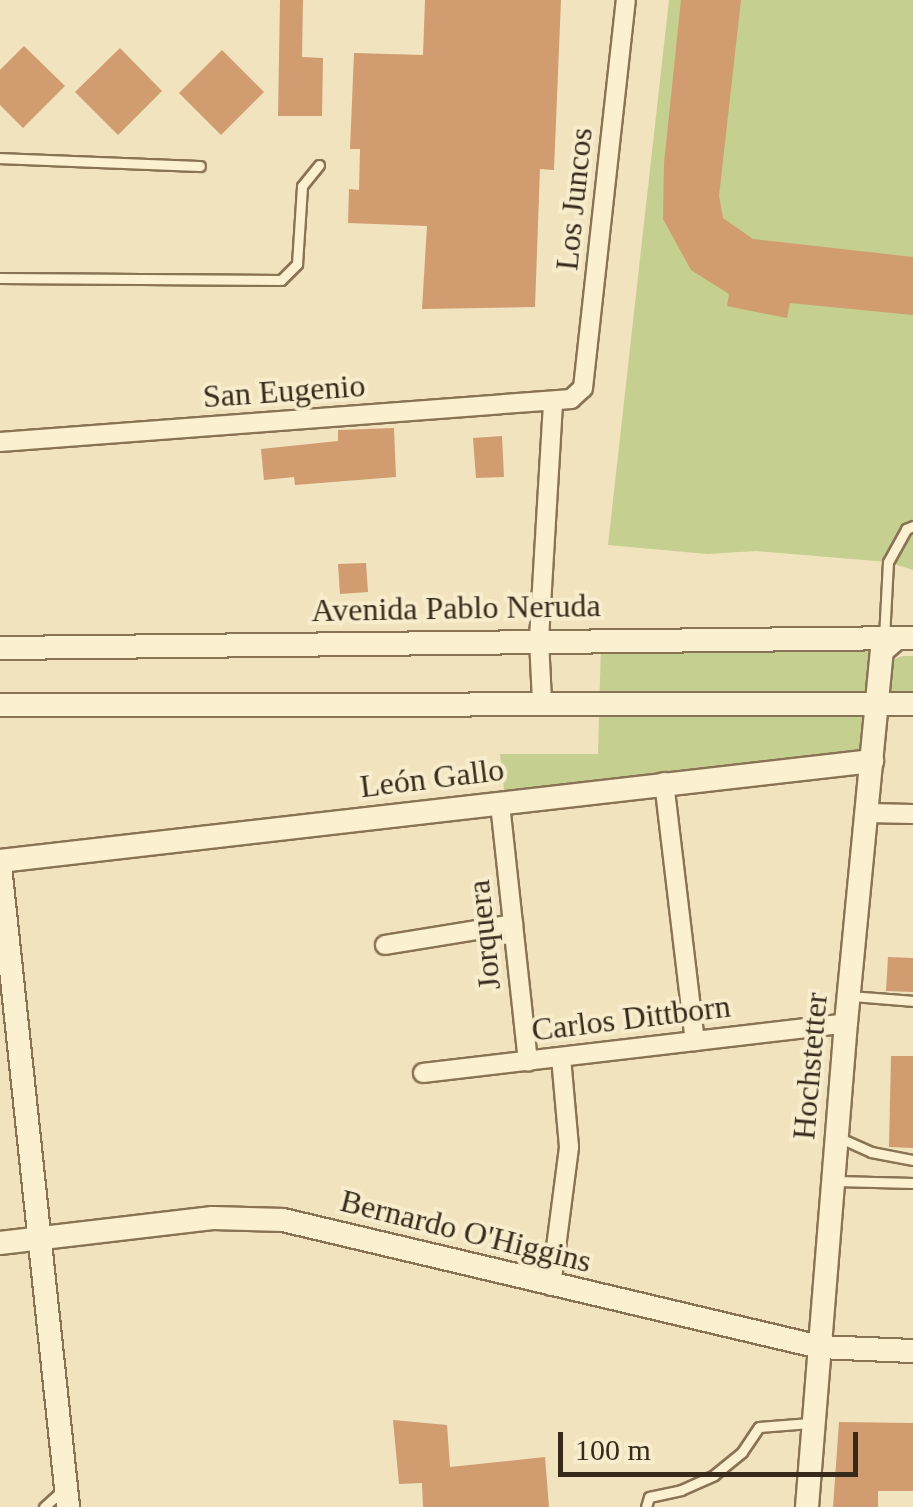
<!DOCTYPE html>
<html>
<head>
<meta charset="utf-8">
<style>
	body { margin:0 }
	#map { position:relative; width:913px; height:1507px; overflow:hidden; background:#f0e3bd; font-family:"Times New Roman",serif }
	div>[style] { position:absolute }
	.green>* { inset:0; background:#c5cf90 }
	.building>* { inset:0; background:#d19c70 }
	.roads { filter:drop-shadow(2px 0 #897355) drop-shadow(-2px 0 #897355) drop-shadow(0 2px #897355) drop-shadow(0 -2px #897355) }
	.lane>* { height:9px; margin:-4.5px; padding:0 4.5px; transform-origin:4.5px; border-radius:4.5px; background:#fbf0d0 }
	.street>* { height:18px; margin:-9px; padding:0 9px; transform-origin:9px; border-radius:9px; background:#fbf0d0 }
	.secondary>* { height:22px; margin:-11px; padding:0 11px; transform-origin:11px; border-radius:11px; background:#fbf0d0 }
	span { translate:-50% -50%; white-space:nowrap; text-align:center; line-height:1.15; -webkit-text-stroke:8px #f7edcd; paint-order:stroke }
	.street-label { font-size:32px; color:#372a1b }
	.scale { position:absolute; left:558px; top:1432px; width:300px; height:45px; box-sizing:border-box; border:5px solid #372a1b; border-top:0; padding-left:12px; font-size:30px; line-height:35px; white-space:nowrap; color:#372a1b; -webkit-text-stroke:8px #f7edcd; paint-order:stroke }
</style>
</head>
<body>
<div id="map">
	<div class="green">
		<i style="clip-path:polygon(669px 0,913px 0,913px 570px,888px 562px,756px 551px,707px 554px,608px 545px)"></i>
		<i style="clip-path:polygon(878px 642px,864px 756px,505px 798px,500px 754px,598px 754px,601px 644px)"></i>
		<i style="clip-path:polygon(902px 656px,913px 656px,913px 702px,884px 692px,886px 662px)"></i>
	</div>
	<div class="building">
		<i style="clip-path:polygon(280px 0,303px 0,302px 57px,323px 58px,322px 116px,278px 116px)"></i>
		<i style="clip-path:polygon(425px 0,561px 0,554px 170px,540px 169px,535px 307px,422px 309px,427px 226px,348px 223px,349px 189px,359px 190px,360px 149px,350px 149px,354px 53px,423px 55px)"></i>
		<i style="clip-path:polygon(681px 0,741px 0,719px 196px,723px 218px,753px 239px,913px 257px,913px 315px,790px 303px,787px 318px,727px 306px,729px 294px,691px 270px,663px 219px,664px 163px)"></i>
		<i style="clip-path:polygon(24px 46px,65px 86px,23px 128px,0 105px,0 70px)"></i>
		<i style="clip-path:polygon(120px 48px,162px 91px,118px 135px,75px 92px)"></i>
		<i style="clip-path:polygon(222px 50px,264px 92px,221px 135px,179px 93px)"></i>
		<i style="clip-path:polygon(394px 428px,396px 477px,295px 485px,294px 477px,264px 480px,261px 449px,338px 441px,338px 430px)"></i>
		<i style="clip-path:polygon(502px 436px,504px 477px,476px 478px,473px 438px)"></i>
		<i style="clip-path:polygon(366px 563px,368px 592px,340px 594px,338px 564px)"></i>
		<i style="clip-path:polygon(888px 957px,913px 958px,913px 992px,886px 991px)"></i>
		<i style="clip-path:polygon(891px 1056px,913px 1056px,913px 1148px,889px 1147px)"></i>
		<i style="clip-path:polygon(393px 1420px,447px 1425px,450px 1467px,545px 1457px,549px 1507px,423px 1507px,422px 1483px,399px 1484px)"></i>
		<i style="clip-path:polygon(839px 1422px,913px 1423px,913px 1491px,878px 1491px,878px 1507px,833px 1507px)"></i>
	</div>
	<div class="roads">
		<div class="lane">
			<i style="left:0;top:158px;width:200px;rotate:2.3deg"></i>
			<i style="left:0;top:278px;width:281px;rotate:0.4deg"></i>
			<i style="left:281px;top:280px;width:23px;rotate:-45deg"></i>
			<i style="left:297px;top:264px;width:78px;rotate:-86.3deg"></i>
			<i style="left:302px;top:186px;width:27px;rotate:-51deg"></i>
			<i style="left:884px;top:638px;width:76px;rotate:-87deg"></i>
			<i style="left:888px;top:562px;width:38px;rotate:-61deg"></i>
			<i style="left:906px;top:529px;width:8px;rotate:-23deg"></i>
			<i style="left:851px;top:996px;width:62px;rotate:4.6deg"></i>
			<i style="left:840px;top:1138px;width:34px;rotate:24deg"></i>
			<i style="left:871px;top:1152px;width:43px;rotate:10.8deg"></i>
			<i style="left:836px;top:1181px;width:77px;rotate:1.5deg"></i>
			<i style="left:44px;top:1507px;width:27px;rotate:-42deg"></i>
			<i style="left:646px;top:1507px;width:10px;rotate:-73deg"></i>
			<i style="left:649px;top:1497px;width:33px;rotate:-12deg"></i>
			<i style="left:681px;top:1490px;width:36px;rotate:-24deg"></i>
			<i style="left:714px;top:1475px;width:36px;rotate:-39deg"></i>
			<i style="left:742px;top:1452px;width:30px;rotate:-56deg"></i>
			<i style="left:759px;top:1427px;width:51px;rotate:-4.5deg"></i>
		</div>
		<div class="street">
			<i style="left:0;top:442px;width:573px;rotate:-4.31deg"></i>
			<i style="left:571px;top:399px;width:16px;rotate:-43deg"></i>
			<i style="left:583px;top:388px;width:390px;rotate:-83.7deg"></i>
			<i style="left:542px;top:701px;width:62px;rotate:-92.8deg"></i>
			<i style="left:539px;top:639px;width:237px;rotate:-86.6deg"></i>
			<i style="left:664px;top:782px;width:261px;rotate:83.2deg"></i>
			<i style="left:500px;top:804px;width:259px;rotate:83.8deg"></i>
			<i style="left:867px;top:813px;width:46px;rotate:1.2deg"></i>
			<i style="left:385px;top:945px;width:130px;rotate:-9.3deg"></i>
			<i style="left:423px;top:1073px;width:426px;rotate:-6.7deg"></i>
			<i style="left:551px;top:1286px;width:140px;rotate:-82.6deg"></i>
			<i style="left:569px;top:1147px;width:90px;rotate:-95.1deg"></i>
		</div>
		<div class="secondary">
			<i style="left:0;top:648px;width:913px;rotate:-0.63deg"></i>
			<i style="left:0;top:705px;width:913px;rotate:-0.06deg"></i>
			<i style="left:0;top:861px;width:878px;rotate:-6.54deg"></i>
			<i style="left:0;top:866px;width:645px;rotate:83.94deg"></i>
			<i style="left:0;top:1243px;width:214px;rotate:-6.7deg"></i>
			<i style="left:213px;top:1218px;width:70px;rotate:1.6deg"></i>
			<i style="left:283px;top:1220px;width:552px;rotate:13.31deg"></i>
			<i style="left:820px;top:1347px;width:93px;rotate:2.5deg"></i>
			<i style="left:807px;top:1507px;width:486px;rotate:-85.4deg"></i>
			<i style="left:846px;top:1023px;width:374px;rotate:-84.5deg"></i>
			<i style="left:882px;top:651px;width:20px;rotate:-41deg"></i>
		</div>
	</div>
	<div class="street-label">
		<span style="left:574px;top:199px;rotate:-84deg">Los Juncos</span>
		<span style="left:284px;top:391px;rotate:-4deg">San Eugenio</span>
		<span style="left:456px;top:608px;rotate:-1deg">Avenida Pablo Neruda</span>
		<span style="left:432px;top:778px;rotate:-7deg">León Gallo</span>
		<span style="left:484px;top:935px;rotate:-96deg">Jorquera</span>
		<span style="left:631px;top:1018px;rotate:-7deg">Carlos Dittborn</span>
		<span style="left:810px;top:1066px;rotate:-85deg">Hochstetter</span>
		<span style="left:466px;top:1231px;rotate:14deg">Bernardo O'Higgins</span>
	</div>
	<div class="scale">100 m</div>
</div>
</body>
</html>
